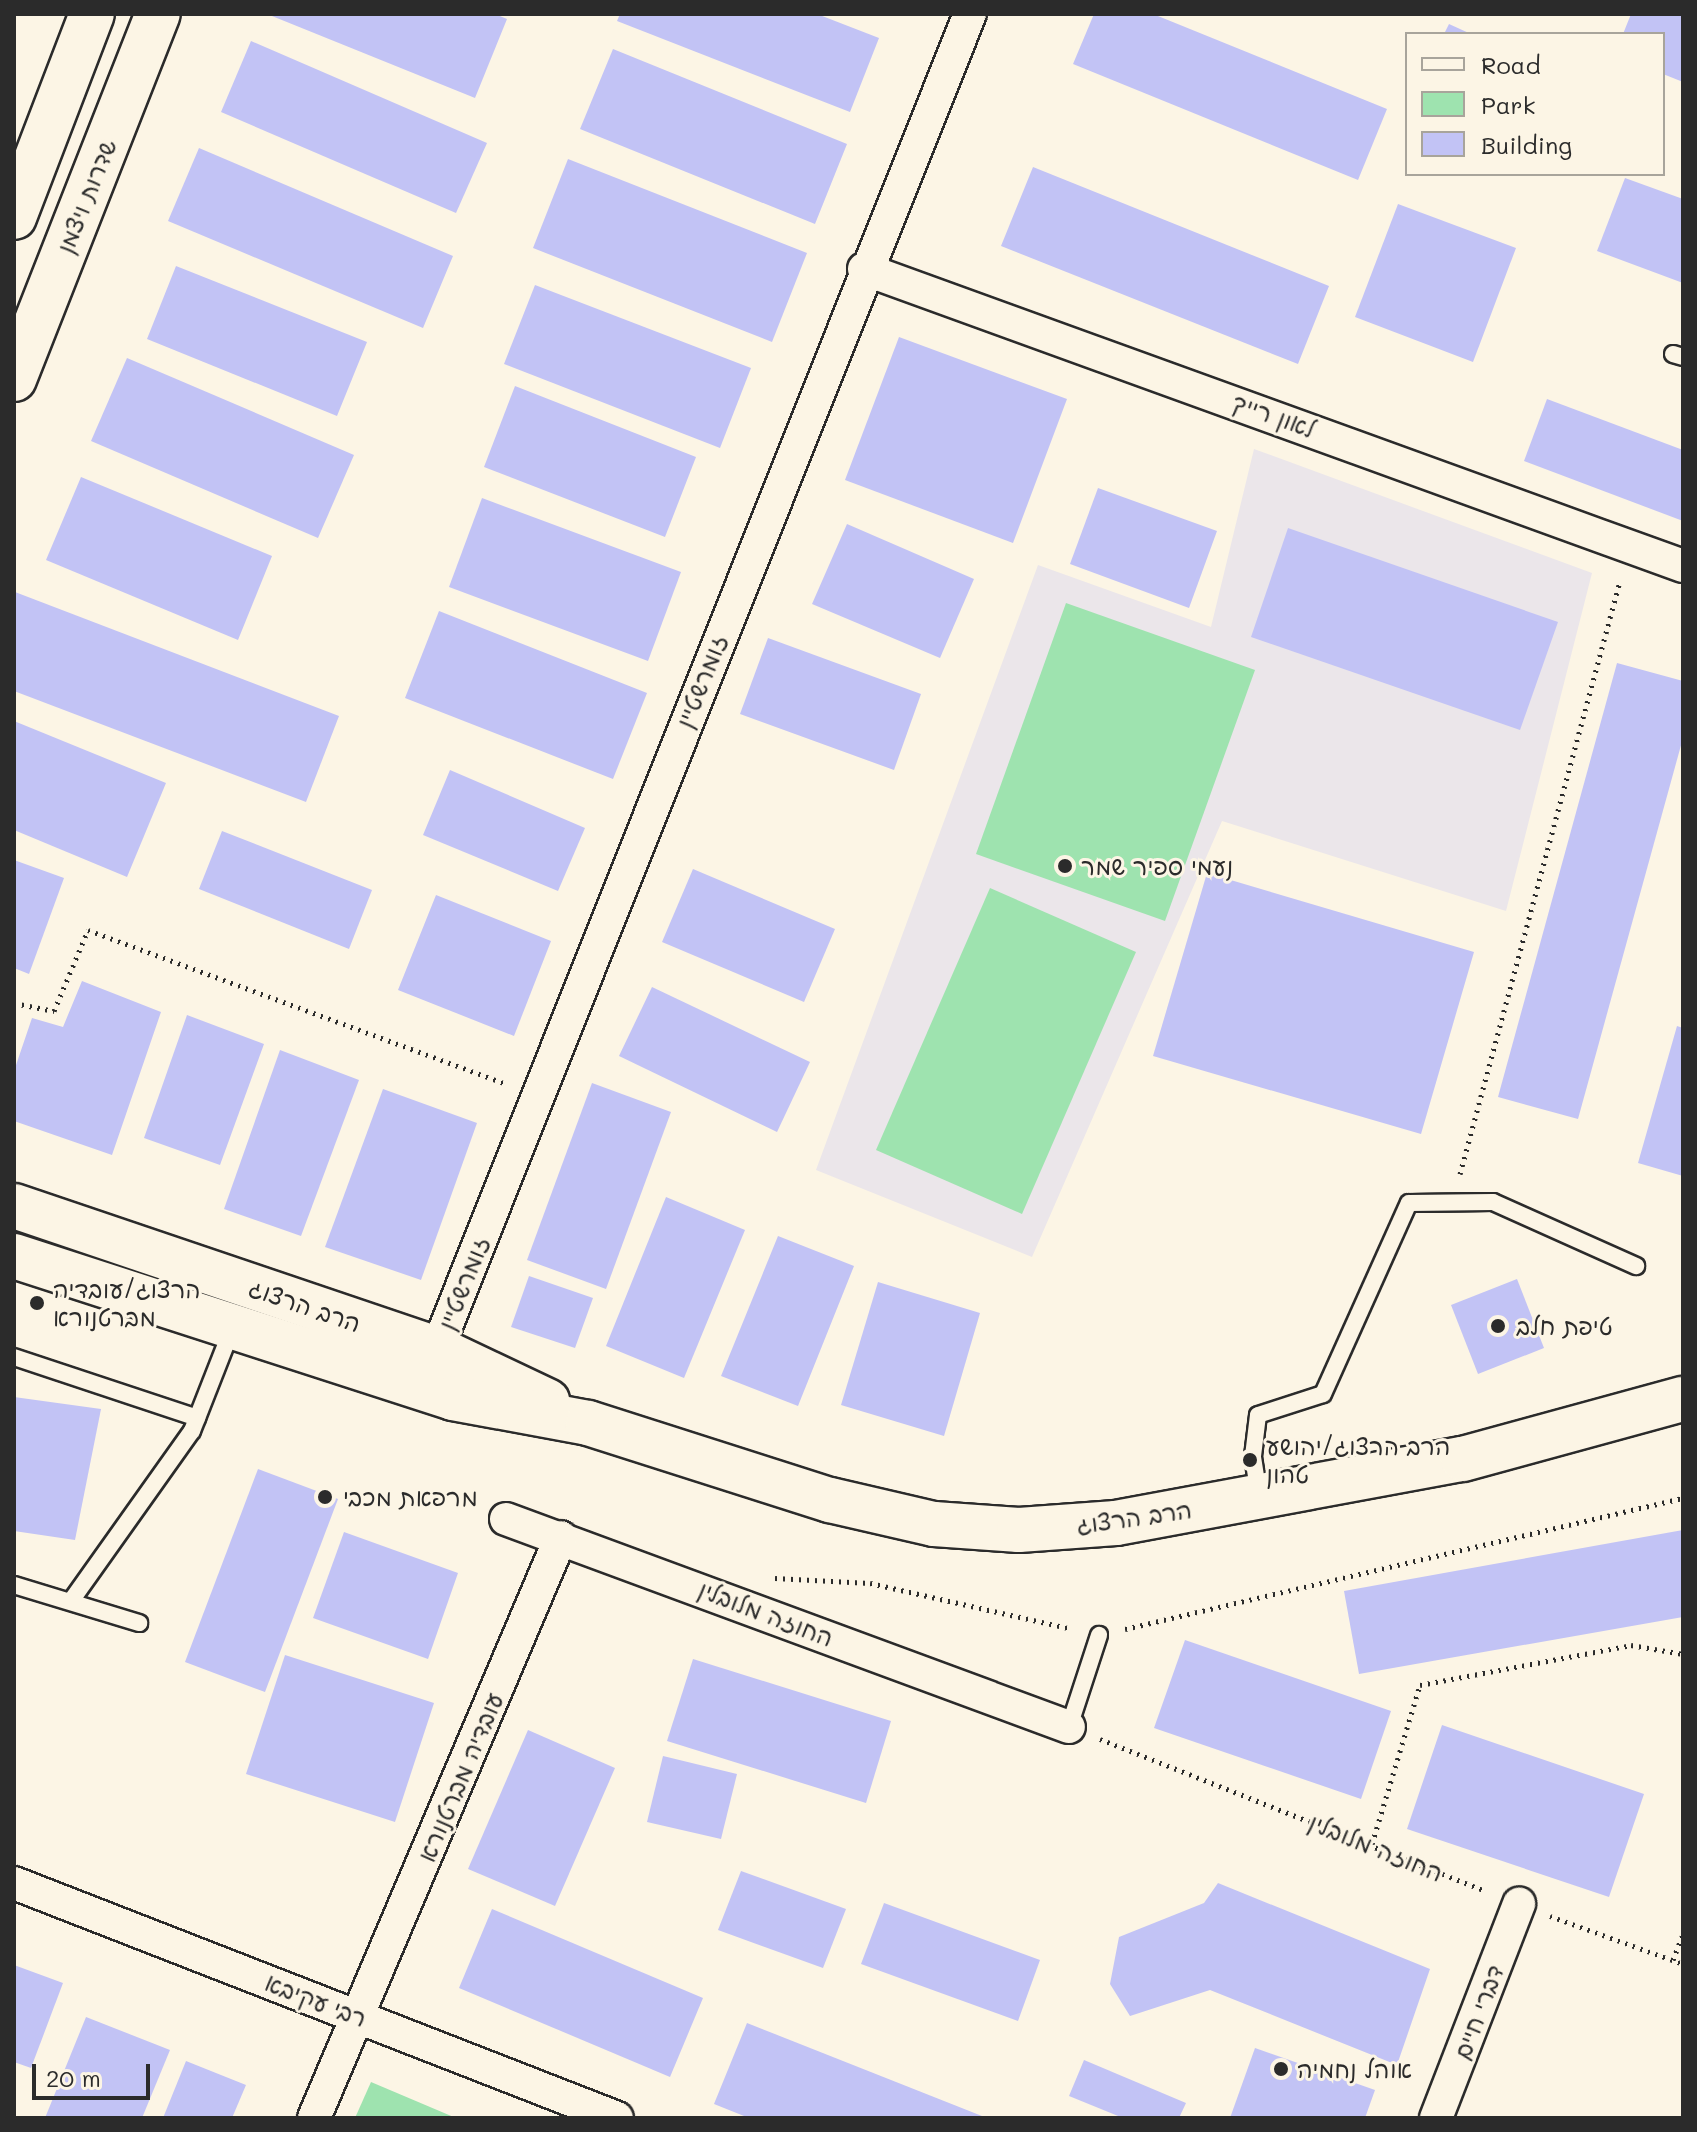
<!DOCTYPE html>
<html>
<head>
<meta charset="utf-8">
<style>
	body { margin:0 }
	#map { position:relative; width:1697px; height:2132px; overflow:hidden; background:#fcf5e5; font-family:Mali,"Playpen Sans Hebrew",sans-serif }
	div>[style] { position:absolute }
	.built>* { inset:0; background:#ebe6ea }
	.green>* { inset:0; background:#9ee3af }
	.building>* { inset:0; background:#c2c3f5 }
	.path>* { height:5px; margin-top:-2.5px; transform-origin:0; background:repeating-linear-gradient(90deg,#2b2b2b 0 2px,transparent 0 8px) }
	.roads { filter:drop-shadow(2px 0 #2b2b2b) drop-shadow(-2px 0 #2b2b2b) drop-shadow(0 2px #2b2b2b) drop-shadow(0 -2px #2b2b2b) }
	.lane>* { height:16px; margin:-8px; padding:0 8px; transform-origin:8px; border-radius:8px; background:#fcf5e5 }
	.street>* { height:32px; margin:-16px; padding:0 16px; transform-origin:16px; border-radius:16px; background:#fcf5e5 }
	.secondary>* { height:44px; margin:-22px; padding:0 22px; transform-origin:22px; border-radius:22px; background:#fcf5e5 }
	.dots>* { width:22px; height:22px; translate:-50% -50%; box-sizing:border-box; border:4px solid #fcf5e5; border-radius:50% }
	span { translate:-50% -50%; white-space:nowrap; text-align:center; line-height:1.15; -webkit-text-stroke:6px #fcf5e5; paint-order:stroke }
	.street-label { font-size:24px; color:#2b2b2b }
	.poi-label { font-size:24px; color:#2b2b2b }
	.left { translate:0 -50%; text-align:left }
	.frame { position:absolute; inset:0; border:16px solid #2b2b2b; pointer-events:none }
	.legend { position:absolute; left:1405px; top:32px; width:260px; height:144px; box-sizing:border-box; background:#fcf5e5; border:2px solid #a8a49b; margin:0; padding:10px 14px; list-style:none; font-size:24px; color:#2b2b2b }
	.legend li { display:flex; align-items:center; gap:16px; height:40px }
	.legend b { width:40px; border:2px solid #a8a49b }
	.scale { position:absolute; left:32px; top:2064px; width:118px; height:36px; box-sizing:border-box; border:4px solid #2b2b2b; border-top:0; padding-left:10px; font-size:24px; line-height:28px; white-space:nowrap; color:#2b2b2b; -webkit-text-stroke:6px #fcf5e5; paint-order:stroke }
</style>
</head>
<body>
<div id="map">
	<div class="built">
		<i style="clip-path:polygon(1254px 449px,1592px 573px,1506px 911px,1222px 821px,1032px 1257px,816px 1170px,1038px 565px,1211px 627px)"></i>
	</div>
	<div class="green">
		<i style="clip-path:polygon(1066px 603px,1255px 670px,1165px 921px,976px 854px)"></i>
		<i style="clip-path:polygon(990px 888px,1136px 952px,1022px 1214px,876px 1150px)"></i>
		<i style="clip-path:polygon(371px 2082px,456px 2118px,355px 2118px)"></i>
	</div>
	<div class="building">
		<i style="clip-path:polygon(267px 14px,495px 14px,507px 19px,475px 98px)"></i>
		<i style="clip-path:polygon(620px 14px,817px 14px,879px 38px,850px 112px,617px 21px)"></i>
		<i style="clip-path:polygon(1094px 14px,1153px 14px,1387px 109px,1358px 180px,1073px 64px)"></i>
		<i style="clip-path:polygon(1631px 14px,1683px 14px,1683px 82px,1663px 74px,1663px 34px,1623px 34px)"></i>
		<i style="clip-path:polygon(1449px 24px,1471px 34px,1444px 34px)"></i>
		<i style="clip-path:polygon(251px 41px,487px 143px,456px 213px,221px 112px)"></i>
		<i style="clip-path:polygon(613px 49px,847px 144px,815px 224px,580px 129px)"></i>
		<i style="clip-path:polygon(199px 148px,453px 256px,423px 328px,168px 221px)"></i>
		<i style="clip-path:polygon(568px 159px,807px 253px,772px 342px,533px 248px)"></i>
		<i style="clip-path:polygon(1033px 167px,1329px 286px,1298px 364px,1001px 246px)"></i>
		<i style="clip-path:polygon(1625px 178px,1683px 199px,1683px 283px,1597px 251px)"></i>
		<i style="clip-path:polygon(1398px 204px,1516px 248px,1473px 362px,1355px 317px)"></i>
		<i style="clip-path:polygon(176px 266px,367px 342px,337px 416px,147px 339px)"></i>
		<i style="clip-path:polygon(535px 285px,751px 368px,720px 448px,504px 364px)"></i>
		<i style="clip-path:polygon(899px 337px,1067px 399px,1013px 543px,845px 480px)"></i>
		<i style="clip-path:polygon(127px 358px,354px 455px,318px 538px,91px 441px)"></i>
		<i style="clip-path:polygon(515px 386px,696px 457px,665px 537px,484px 467px)"></i>
		<i style="clip-path:polygon(1547px 399px,1683px 450px,1683px 521px,1524px 461px)"></i>
		<i style="clip-path:polygon(81px 477px,272px 556px,238px 640px,46px 560px)"></i>
		<i style="clip-path:polygon(1098px 488px,1217px 531px,1189px 608px,1070px 564px)"></i>
		<i style="clip-path:polygon(482px 498px,681px 572px,648px 661px,449px 587px)"></i>
		<i style="clip-path:polygon(847px 524px,974px 579px,940px 658px,812px 604px)"></i>
		<i style="clip-path:polygon(1288px 528px,1558px 622px,1520px 730px,1251px 637px)"></i>
		<i style="clip-path:polygon(15px 592px,339px 716px,306px 802px,14px 691px)"></i>
		<i style="clip-path:polygon(439px 611px,647px 693px,613px 779px,405px 698px)"></i>
		<i style="clip-path:polygon(768px 638px,921px 694px,894px 770px,740px 714px)"></i>
		<i style="clip-path:polygon(1617px 663px,1683px 681px,1683px 738px,1578px 1119px,1498px 1097px)"></i>
		<i style="clip-path:polygon(14px 721px,166px 783px,127px 877px,14px 830px)"></i>
		<i style="clip-path:polygon(450px 770px,585px 828px,558px 891px,423px 835px)"></i>
		<i style="clip-path:polygon(222px 831px,372px 890px,349px 949px,199px 889px)"></i>
		<i style="clip-path:polygon(14px 860px,64px 878px,29px 974px,14px 968px)"></i>
		<i style="clip-path:polygon(693px 869px,835px 929px,804px 1002px,662px 942px)"></i>
		<i style="clip-path:polygon(1207px 873px,1474px 952px,1421px 1134px,1153px 1056px)"></i>
		<i style="clip-path:polygon(436px 895px,551px 941px,514px 1036px,398px 990px)"></i>
		<i style="clip-path:polygon(82px 981px,161px 1012px,112px 1155px,14px 1121px,14px 1071px,32px 1018px,63px 1027px)"></i>
		<i style="clip-path:polygon(652px 987px,810px 1062px,777px 1132px,619px 1056px)"></i>
		<i style="clip-path:polygon(187px 1015px,264px 1044px,220px 1165px,144px 1138px)"></i>
		<i style="clip-path:polygon(1677px 1026px,1683px 1028px,1683px 1176px,1638px 1163px)"></i>
		<i style="clip-path:polygon(280px 1050px,359px 1080px,301px 1236px,224px 1209px)"></i>
		<i style="clip-path:polygon(592px 1083px,671px 1112px,606px 1289px,527px 1260px)"></i>
		<i style="clip-path:polygon(383px 1089px,477px 1123px,421px 1280px,325px 1247px)"></i>
		<i style="clip-path:polygon(666px 1197px,745px 1230px,684px 1378px,606px 1346px)"></i>
		<i style="clip-path:polygon(778px 1236px,854px 1266px,798px 1406px,721px 1376px)"></i>
		<i style="clip-path:polygon(529px 1276px,593px 1298px,575px 1348px,511px 1327px)"></i>
		<i style="clip-path:polygon(1517px 1279px,1544px 1348px,1478px 1374px,1451px 1305px)"></i>
		<i style="clip-path:polygon(878px 1282px,980px 1313px,944px 1436px,841px 1405px)"></i>
		<i style="clip-path:polygon(14px 1397px,101px 1409px,75px 1540px,14px 1531px)"></i>
		<i style="clip-path:polygon(258px 1469px,338px 1499px,265px 1692px,185px 1662px)"></i>
		<i style="clip-path:polygon(1683px 1530px,1683px 1617px,1359px 1674px,1344px 1591px)"></i>
		<i style="clip-path:polygon(344px 1532px,458px 1573px,428px 1659px,313px 1618px)"></i>
		<i style="clip-path:polygon(1185px 1640px,1391px 1711px,1361px 1799px,1154px 1728px)"></i>
		<i style="clip-path:polygon(285px 1655px,434px 1703px,395px 1822px,246px 1774px)"></i>
		<i style="clip-path:polygon(693px 1659px,891px 1721px,866px 1803px,667px 1741px)"></i>
		<i style="clip-path:polygon(1442px 1725px,1644px 1794px,1609px 1897px,1407px 1829px)"></i>
		<i style="clip-path:polygon(528px 1730px,615px 1768px,555px 1906px,468px 1869px)"></i>
		<i style="clip-path:polygon(663px 1756px,737px 1774px,721px 1839px,647px 1822px)"></i>
		<i style="clip-path:polygon(741px 1871px,846px 1909px,823px 1968px,718px 1930px)"></i>
		<i style="clip-path:polygon(1218px 1883px,1430px 1969px,1397px 2065px,1210px 1990px,1130px 2016px,1110px 1984px,1119px 1937px,1204px 1903px)"></i>
		<i style="clip-path:polygon(884px 1903px,1040px 1960px,1018px 2021px,861px 1964px)"></i>
		<i style="clip-path:polygon(492px 1909px,703px 1998px,670px 2077px,459px 1988px)"></i>
		<i style="clip-path:polygon(14px 1965px,63px 1983px,31px 2068px,14px 2062px)"></i>
		<i style="clip-path:polygon(86px 2017px,170px 2050px,142px 2118px,45px 2118px)"></i>
		<i style="clip-path:polygon(747px 2023px,987px 2118px,749px 2118px,714px 2104px)"></i>
		<i style="clip-path:polygon(1255px 2048px,1375px 2090px,1365px 2118px,1230px 2118px)"></i>
		<i style="clip-path:polygon(1084px 2060px,1186px 2103px,1179px 2118px,1123px 2118px,1069px 2096px)"></i>
		<i style="clip-path:polygon(186px 2061px,246px 2085px,232px 2118px,163px 2118px)"></i>
	</div>
	<div class="path">
		<i style="left:14px;top:1003px;width:41px;rotate:11.3deg"></i>
		<i style="left:54px;top:1011px;width:88px;rotate:-67.2deg"></i>
		<i style="left:88px;top:930px;width:446px;rotate:20.2deg"></i>
		<i style="left:1460px;top:1174px;width:614px;rotate:-74.9deg"></i>
		<i style="left:775px;top:1578px;width:95px;rotate:3deg"></i>
		<i style="left:870px;top:1583px;width:207px;rotate:12.8deg"></i>
		<i style="left:1125px;top:1629px;width:573px;rotate:-13.21deg"></i>
		<i style="left:1100px;top:1739px;width:414px;rotate:21.5deg"></i>
		<i style="left:1372px;top:1844px;width:166px;rotate:-73.2deg"></i>
		<i style="left:1420px;top:1685px;width:215px;rotate:-10.7deg"></i>
		<i style="left:1631px;top:1645px;width:53px;rotate:9.8deg"></i>
		<i style="left:1550px;top:1916px;width:141px;rotate:19.8deg"></i>
		<i style="left:1673px;top:1960px;width:28px;rotate:-69deg"></i>
	</div>
	<div class="roads">
		<div class="lane">
			<i style="left:1673px;top:354px;width:10px;rotate:17deg"></i>
			<i style="left:14px;top:1357px;width:193px;rotate:18.4deg"></i>
			<i style="left:1259px;top:1495px;width:39px;rotate:-99deg"></i>
			<i style="left:1253px;top:1456px;width:41px;rotate:-83deg"></i>
			<i style="left:1258px;top:1415px;width:68px;rotate:-17.9deg"></i>
			<i style="left:1323px;top:1394px;width:209px;rotate:-65.8deg"></i>
			<i style="left:1409px;top:1203px;width:84px;rotate:-0.7deg"></i>
			<i style="left:1493px;top:1202px;width:157px;rotate:24.1deg"></i>
			<i style="left:14px;top:1585px;width:131px;rotate:16.9deg"></i>
			<i style="left:71px;top:1601px;width:209px;rotate:-54.6deg"></i>
			<i style="left:192px;top:1431px;width:110px;rotate:-68.6deg"></i>
			<i style="left:1069px;top:1727px;width:97px;rotate:-71.9deg"></i>
		</div>
		<div class="street">
			<i style="left:864px;top:269px;width:871px;rotate:19.93deg"></i>
			<i style="left:437px;top:1349px;width:1437px;rotate:-68.24deg"></i>
			<i style="left:506px;top:1519px;width:600px;rotate:20.28deg"></i>
			<i style="left:14px;top:1883px;width:647px;rotate:21.29deg"></i>
			<i style="left:314px;top:2118px;width:631px;rotate:-66.97deg"></i>
			<i style="left:1436px;top:2118px;width:230px;rotate:-68.8deg"></i>
		</div>
		<div class="secondary">
			<i style="left:14px;top:217px;width:217px;rotate:-69deg"></i>
			<i style="left:14px;top:379px;width:392px;rotate:-68.5deg"></i>
			<i style="left:14px;top:1206px;width:447px;rotate:18.7deg"></i>
			<i style="left:437px;top:1349px;width:122px;rotate:25.3deg"></i>
			<i style="left:14px;top:1256px;width:461px;rotate:17.9deg"></i>
			<i style="left:453px;top:1398px;width:137px;rotate:10.5deg"></i>
			<i style="left:588px;top:1423px;width:254px;rotate:17.7deg"></i>
			<i style="left:830px;top:1500px;width:107px;rotate:13deg"></i>
			<i style="left:934px;top:1524px;width:85px;rotate:4deg"></i>
			<i style="left:1019px;top:1530px;width:97px;rotate:-4.1deg"></i>
			<i style="left:1116px;top:1523px;width:353px;rotate:-10.5deg"></i>
			<i style="left:1463px;top:1459px;width:228px;rotate:-15.3deg"></i>
		</div>
	</div>
	<div class="dots">
		<i style="left:1065px;top:866px;background:#2b2b2b"></i>
		<i style="left:37px;top:1303px;background:#2b2b2b"></i>
		<i style="left:1498px;top:1326px;background:#2b2b2b"></i>
		<i style="left:1250px;top:1460px;background:#2b2b2b"></i>
		<i style="left:325px;top:1497px;background:#2b2b2b"></i>
		<i style="left:1281px;top:2069px;background:#2b2b2b"></i>
	</div>
	<div class="street-label">
		<span style="left:86px;top:196px;rotate:-68deg">שדרות ויצמן</span>
		<span style="left:1274px;top:415px;rotate:20deg">לאון רייך</span>
		<span style="left:701px;top:681px;rotate:-68deg">זומרשטיין</span>
		<span style="left:463px;top:1283px;rotate:-68deg">זומרשטיין</span>
		<span style="left:305px;top:1305px;rotate:19deg">הרב הרצוג</span>
		<span style="left:1134px;top:1517px;rotate:-8deg">הרב הרצוג</span>
		<span style="left:766px;top:1613px;rotate:21deg">החוזה מלובלין</span>
		<span style="left:460px;top:1777px;rotate:-67deg">עובדיה מברטנורא</span>
		<span style="left:1376px;top:1847px;rotate:22deg">החוזה מלובלין</span>
		<span style="left:316px;top:2000px;rotate:21deg">רבי עקיבא</span>
		<span style="left:1478px;top:2012px;rotate:-69deg">דברי חיים</span>
	</div>
	<div class="poi-label">
		<span class="left" style="left:1081px;top:866px">נעמי ספיר שמר</span>
		<span class="left" style="left:53px;top:1303px">הרצוג/עובדיה<br>מברטנורא</span>
		<span class="left" style="left:1516px;top:1326px">טיפת חלב</span>
		<span class="left" style="left:1266px;top:1460px">הרב הרצוג/יהושע<br>טהון</span>
		<span class="left" style="left:343px;top:1497px">מרפאת מכבי</span>
		<span class="left" style="left:1297px;top:2069px">אוהל נחמיה</span>
	</div>
	<div class="frame"></div>
	<ul class="legend">
	<li><b style="height:10px;background:#fcf5e5"></b>Road</li>
	<li><b style="height:22px;background:#9ee3af"></b>Park</li>
	<li><b style="height:22px;background:#c2c3f5"></b>Building</li>
	</ul>
	<div class="scale">20 m</div>
</div>
</body>
</html>
